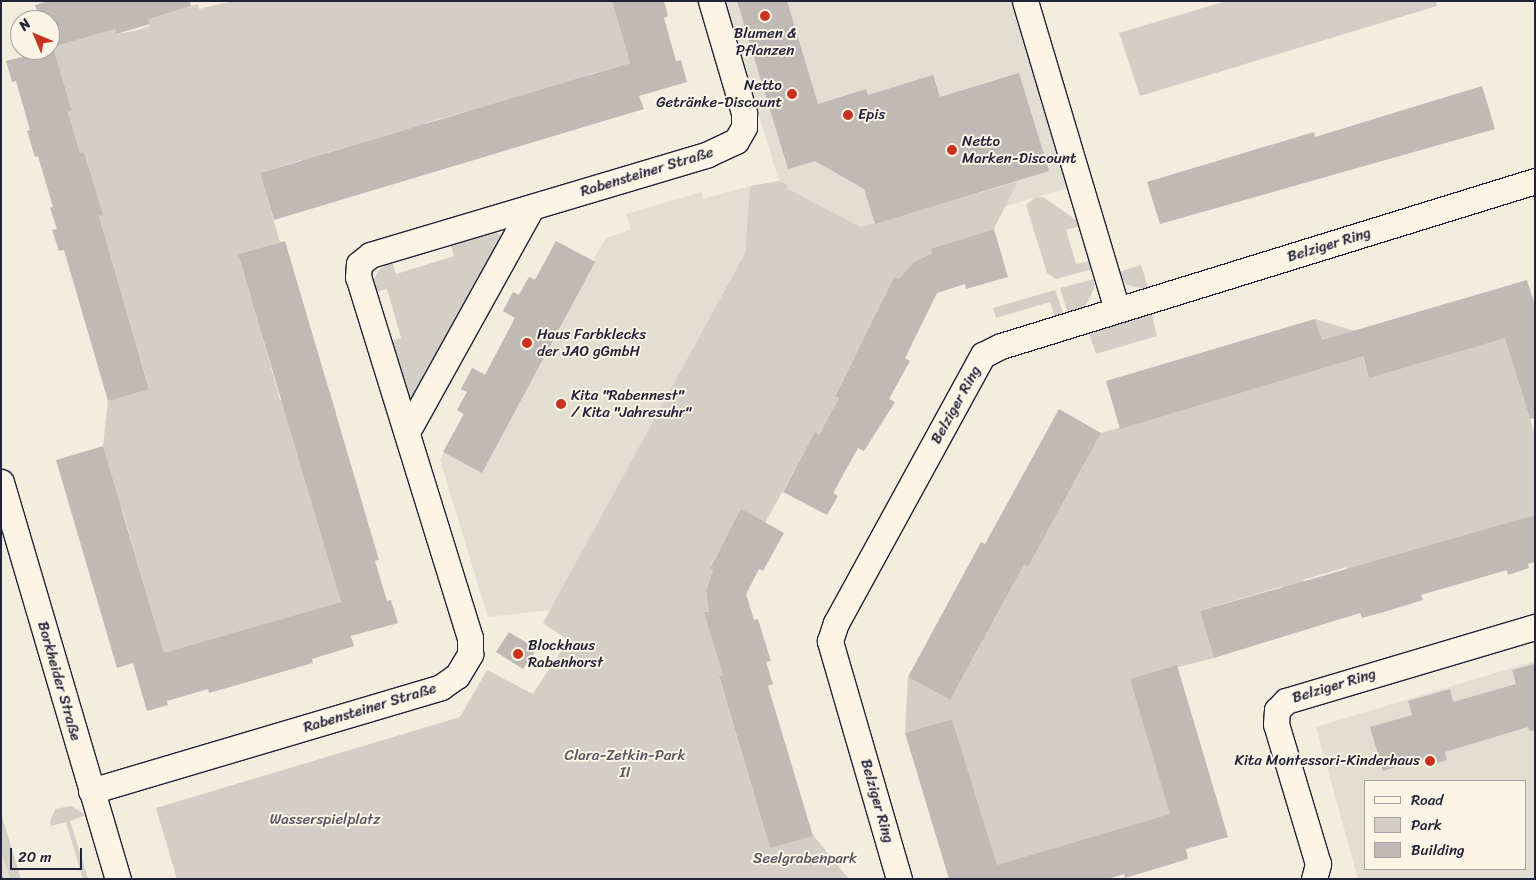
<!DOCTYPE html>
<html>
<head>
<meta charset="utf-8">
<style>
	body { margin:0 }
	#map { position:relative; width:1536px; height:880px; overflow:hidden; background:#f3edde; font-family:Sriracha,sans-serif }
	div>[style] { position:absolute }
	.built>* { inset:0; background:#e3ded2 }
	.green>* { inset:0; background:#d4cfc6 }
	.building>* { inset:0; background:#bfbab6 }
	.roads { filter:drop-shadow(1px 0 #22223b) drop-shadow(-1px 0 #22223b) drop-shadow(0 1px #22223b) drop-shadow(0 -1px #22223b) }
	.minor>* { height:25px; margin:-12.5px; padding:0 12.5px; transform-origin:12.5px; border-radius:12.5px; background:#fcf5e5 }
	.tram>* { height:1px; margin:-0.5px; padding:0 0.5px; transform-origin:0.5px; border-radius:0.5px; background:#22223b }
	.dots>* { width:14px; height:14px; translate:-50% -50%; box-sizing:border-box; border:2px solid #fcf5e5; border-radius:50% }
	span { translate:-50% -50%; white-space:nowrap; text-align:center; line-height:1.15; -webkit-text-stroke:4px #fcf5e5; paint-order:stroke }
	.poi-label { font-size:15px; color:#22223b }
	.right { translate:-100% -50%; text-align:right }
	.left { translate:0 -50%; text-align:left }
	.street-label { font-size:15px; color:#22223b }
	.park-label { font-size:15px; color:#575665 }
	.frame { position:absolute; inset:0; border:2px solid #22223b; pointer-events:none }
	.legend { position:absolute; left:1364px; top:780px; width:162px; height:90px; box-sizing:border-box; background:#fcf5e5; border:1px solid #a5a1a1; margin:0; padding:6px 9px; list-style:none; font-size:15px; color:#22223b }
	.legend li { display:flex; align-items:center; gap:10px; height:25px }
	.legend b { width:25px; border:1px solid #a5a1a1 }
	.north { position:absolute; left:10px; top:10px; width:50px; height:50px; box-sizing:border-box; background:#fcf5e5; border:1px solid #a5a1a1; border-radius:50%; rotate:315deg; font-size:14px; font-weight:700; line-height:20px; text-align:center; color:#22223b }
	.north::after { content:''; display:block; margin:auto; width:18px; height:22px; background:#c8321e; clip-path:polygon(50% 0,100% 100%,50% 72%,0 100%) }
	.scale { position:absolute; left:10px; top:848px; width:72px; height:22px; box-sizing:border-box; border:2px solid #22223b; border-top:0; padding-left:6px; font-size:15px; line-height:18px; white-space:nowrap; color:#22223b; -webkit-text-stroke:4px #fcf5e5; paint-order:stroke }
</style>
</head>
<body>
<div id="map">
	<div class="built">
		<i style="clip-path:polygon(724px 1px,1012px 1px,1068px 188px,894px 239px,861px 227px,788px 189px,787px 185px,779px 181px)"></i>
		<i style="clip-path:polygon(750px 186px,745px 253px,551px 610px,488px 617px,440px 460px,463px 414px,457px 410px,467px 392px,461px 389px,472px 368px,485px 374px,515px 318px,503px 311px,513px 292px,519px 295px,529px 277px,535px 279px,556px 241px,593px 260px,606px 238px,631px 230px,626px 214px,702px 192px,703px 199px)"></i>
		<i style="clip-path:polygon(evenodd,1535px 661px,1535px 879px,1358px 879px,1316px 727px,1535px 661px,1365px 781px,1525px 781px,1525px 869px,1365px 869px,1365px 781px)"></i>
		<i style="clip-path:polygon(1px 851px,10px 879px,1px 879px)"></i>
	</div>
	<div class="green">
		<i style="clip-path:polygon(233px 1px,612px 1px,630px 63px,587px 75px,588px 80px,566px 82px,483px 107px,495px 149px,467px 111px,426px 123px,427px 127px,405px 130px,323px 154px,303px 164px,301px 160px,260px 173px,280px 242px,238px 254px,250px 296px,255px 295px,257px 318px,280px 400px,328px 387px,336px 412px,290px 425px,341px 602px,164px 654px,122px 508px,117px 509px,115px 488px,103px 446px,108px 401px,149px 388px,99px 216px,102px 215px,84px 152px,80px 153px,68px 112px,72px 111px,53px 47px,115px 29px,117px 34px,138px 30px,150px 26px,149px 19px,198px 4px,199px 9px)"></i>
		<i style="clip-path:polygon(1226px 1px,1436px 1px,1437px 6px,1140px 96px,1119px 33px)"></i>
		<i style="clip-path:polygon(779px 181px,787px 185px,788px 189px,861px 227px,1017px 182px,994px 229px,930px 249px,932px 253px,914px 262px,899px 279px,894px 277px,835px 395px,839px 398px,819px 435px,815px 433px,765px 523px,741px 510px,710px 567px,713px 570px,706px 591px,709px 612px,705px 612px,723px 675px,719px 677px,770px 848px,813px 835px,849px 879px,177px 879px,156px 808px,460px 717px,487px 670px,533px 694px,568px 640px,543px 623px,745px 253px,750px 186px)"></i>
		<i style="clip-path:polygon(1043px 197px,1079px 222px,1080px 226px,1066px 230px,1076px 264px,1090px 261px,1093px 269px,1056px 279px,1047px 273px,1026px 205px,1034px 198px)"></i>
		<i style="clip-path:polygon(494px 229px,503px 238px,411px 406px,387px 343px,401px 338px,387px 289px,372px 293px,372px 283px,378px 271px,388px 263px,392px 261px,396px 274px,454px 256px,450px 243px)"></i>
		<i style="clip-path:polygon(1141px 265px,1149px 290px,1127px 285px,1118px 272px)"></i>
		<i style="clip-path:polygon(1094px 279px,1094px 289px,1086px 305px,1068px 314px,1060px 288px)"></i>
		<i style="clip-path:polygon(1055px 290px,1064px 315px,1055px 318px,1050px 302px,996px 318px,993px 308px)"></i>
		<i style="clip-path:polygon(1151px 311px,1157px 336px,1096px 354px,1088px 331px)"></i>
		<i style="clip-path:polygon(1315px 319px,1355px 331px,1369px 378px,1504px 333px,1535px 436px,1535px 515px,1348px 571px,1346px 567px,1303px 580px,1304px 584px,1284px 590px,1283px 586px,1200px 611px,1214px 658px,1131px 679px,1175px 813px,997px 866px,952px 719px,905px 733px,908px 677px,950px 700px,982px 642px,988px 620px,993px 622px,1024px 565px,1028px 567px,1101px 433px,1329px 366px)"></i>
		<i style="clip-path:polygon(71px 806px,86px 815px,70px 821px,88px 879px,83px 879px,66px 822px,51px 826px,50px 822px,55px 809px)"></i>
		<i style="clip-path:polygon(1px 813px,21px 879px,10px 879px,1px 851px)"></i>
	</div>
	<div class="building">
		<i style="clip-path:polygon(48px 1px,190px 1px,191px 6px,149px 19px,150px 24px,116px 34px,115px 29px,53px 47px,72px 111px,68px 112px,80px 153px,84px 152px,103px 215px,99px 216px,149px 389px,108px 401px,64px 250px,59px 251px,52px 230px,57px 229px,50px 208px,53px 207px,38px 156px,35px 157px,27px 131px,30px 130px,16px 81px,12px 82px,6px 61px,50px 50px,50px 20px,40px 20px,35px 5px)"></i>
		<i style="clip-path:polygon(612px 1px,664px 1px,668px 16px,664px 18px,676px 61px,681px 60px,687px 82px,639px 96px,644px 109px,274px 220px,260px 173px,630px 63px)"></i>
		<i style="clip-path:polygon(737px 1px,787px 1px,818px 104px,866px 89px,868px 95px,933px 75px,940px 97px,1019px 73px,1049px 171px,875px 224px,864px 189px,815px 161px,788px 169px)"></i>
		<i style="clip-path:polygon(1482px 86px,1495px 129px,1160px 224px,1147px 182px,1314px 132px,1315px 137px)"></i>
		<i style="clip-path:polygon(994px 229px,1008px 277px,966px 289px,965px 284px,937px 293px,905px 358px,910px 361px,889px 399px,895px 402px,864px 451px,858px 448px,833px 493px,838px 496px,827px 515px,783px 492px,815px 432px,819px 435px,839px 398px,835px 396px,894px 277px,899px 279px,914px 262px,932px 253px,930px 249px)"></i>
		<i style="clip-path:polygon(285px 241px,379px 560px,375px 561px,387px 601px,391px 600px,398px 623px,351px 636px,354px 646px,312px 659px,313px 663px,209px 693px,208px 689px,167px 701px,168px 705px,147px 711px,133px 663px,117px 668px,56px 460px,103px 446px,164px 653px,341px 602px,238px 254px)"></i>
		<i style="clip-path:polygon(556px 241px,595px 262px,482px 473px,443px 452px,464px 414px,457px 410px,467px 392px,461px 389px,472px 368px,485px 375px,515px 318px,503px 311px,513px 292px,519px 295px,529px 277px,535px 280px)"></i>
		<i style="clip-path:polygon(1527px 280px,1535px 305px,1535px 418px,1530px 419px,1505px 338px,1369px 378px,1363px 356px,1120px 429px,1106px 381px,1315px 319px,1322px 340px)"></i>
		<i style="clip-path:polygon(1059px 409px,1101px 433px,1028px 567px,1024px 565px,950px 700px,908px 677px,981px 542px,985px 544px)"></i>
		<i style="clip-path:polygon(741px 509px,784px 533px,763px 571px,759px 569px,746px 594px,754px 620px,758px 619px,771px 661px,766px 662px,773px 684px,768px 686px,813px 836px,770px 848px,719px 676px,723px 675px,704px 612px,709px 612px,706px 591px,713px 570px,710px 568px)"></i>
		<i style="clip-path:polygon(1535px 515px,1535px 562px,1528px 564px,1529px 568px,1508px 575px,1507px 570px,1421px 595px,1423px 600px,1384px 612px,1362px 618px,1360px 613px,1214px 658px,1200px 611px)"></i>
		<i style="clip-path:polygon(509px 632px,537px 649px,523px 669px,496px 652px)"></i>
		<i style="clip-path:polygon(1535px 664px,1535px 730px,1529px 731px,1528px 727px,1445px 752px,1447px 760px,1428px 766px,1426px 758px,1383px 771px,1370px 727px,1412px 715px,1408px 701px,1450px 689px,1453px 702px,1516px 684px,1512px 670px)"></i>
		<i style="clip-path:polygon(1177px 665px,1228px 837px,1186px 849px,1188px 859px,1125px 878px,1124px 874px,1107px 879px,949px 879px,905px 733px,952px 719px,997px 865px,1170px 814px,1130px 679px)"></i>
	</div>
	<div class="roads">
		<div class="minor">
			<i style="left:1025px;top:1px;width:322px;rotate:73.4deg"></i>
			<i style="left:407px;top:432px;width:256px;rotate:-61deg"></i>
			<i style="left:1px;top:482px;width:414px;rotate:73.6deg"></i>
			<i style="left:91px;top:791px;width:365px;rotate:-16.5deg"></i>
			<i style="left:441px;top:687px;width:19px;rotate:-35deg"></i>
			<i style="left:457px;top:676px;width:26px;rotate:-59deg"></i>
			<i style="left:470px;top:654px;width:16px;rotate:-90deg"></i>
			<i style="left:470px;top:638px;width:378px;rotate:-107.2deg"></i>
			<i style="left:358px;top:277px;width:13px;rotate:-86deg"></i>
			<i style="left:359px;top:264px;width:14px;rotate:-39deg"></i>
			<i style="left:370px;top:255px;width:353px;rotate:-16.6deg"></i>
			<i style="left:708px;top:154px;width:31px;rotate:-25deg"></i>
			<i style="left:736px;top:141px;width:16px;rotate:-60deg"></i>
			<i style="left:744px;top:127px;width:14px;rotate:-90deg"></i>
			<i style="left:744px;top:113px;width:117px;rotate:-106.4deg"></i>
			<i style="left:899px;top:879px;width:248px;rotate:-106.2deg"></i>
			<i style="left:830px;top:641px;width:19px;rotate:-72deg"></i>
			<i style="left:836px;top:623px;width:306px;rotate:-61.3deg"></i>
			<i style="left:983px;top:355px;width:20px;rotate:-27deg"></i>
			<i style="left:1001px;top:346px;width:559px;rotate:-17.17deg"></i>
			<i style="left:1314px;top:879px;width:16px;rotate:-75deg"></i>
			<i style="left:1318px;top:864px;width:146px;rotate:-106.7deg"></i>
			<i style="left:1276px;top:724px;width:14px;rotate:-86deg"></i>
			<i style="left:1277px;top:710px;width:13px;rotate:-45deg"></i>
			<i style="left:1286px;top:701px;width:260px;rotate:-16.6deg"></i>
		</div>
	</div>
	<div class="tram">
		<i style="left:1px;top:876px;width:3px;rotate:72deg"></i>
	</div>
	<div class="dots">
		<i style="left:765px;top:16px;background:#c8321e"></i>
		<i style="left:792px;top:94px;background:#c8321e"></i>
		<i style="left:848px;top:115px;background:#c8321e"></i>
		<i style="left:952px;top:150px;background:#c8321e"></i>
		<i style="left:527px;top:343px;background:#c8321e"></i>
		<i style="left:561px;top:404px;background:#c8321e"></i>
		<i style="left:518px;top:654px;background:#c8321e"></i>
		<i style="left:1430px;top:761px;background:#c8321e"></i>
	</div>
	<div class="poi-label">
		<span style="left:765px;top:42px">Blumen &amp;<br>Pflanzen</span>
		<span class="right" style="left:782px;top:94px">Netto<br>Getränke-Discount</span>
		<span class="left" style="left:858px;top:115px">Epis</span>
		<span class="left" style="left:962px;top:150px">Netto<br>Marken-Discount</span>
		<span class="left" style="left:537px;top:343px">Haus Farbklecks<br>der JAO gGmbH</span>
		<span class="left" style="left:571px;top:404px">Kita "Rabennest"<br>/ Kita "Jahresuhr"</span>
		<span class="left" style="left:528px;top:654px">Blockhaus<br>Rabenhorst</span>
		<span class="right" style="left:1420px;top:761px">Kita Montessori-Kinderhaus</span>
	</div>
	<div class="street-label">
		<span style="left:647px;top:172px;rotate:-17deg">Rabensteiner Straße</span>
		<span style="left:1329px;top:245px;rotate:-17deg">Belziger Ring</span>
		<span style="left:956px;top:405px;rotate:-61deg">Belziger Ring</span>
		<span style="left:59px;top:681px;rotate:74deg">Borkheider Straße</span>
		<span style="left:1334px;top:686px;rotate:-17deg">Belziger Ring</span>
		<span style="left:370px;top:708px;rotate:-17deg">Rabensteiner Straße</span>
		<span style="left:877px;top:801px;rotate:74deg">Belziger Ring</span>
	</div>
	<div class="park-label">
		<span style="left:625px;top:764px">Clara-Zetkin-Park<br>II</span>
		<span style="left:325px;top:820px">Wasserspielplatz</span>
		<span style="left:805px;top:859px">Seelgrabenpark</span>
	</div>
	<div class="frame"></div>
	<ul class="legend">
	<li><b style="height:6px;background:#fcf5e5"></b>Road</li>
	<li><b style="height:14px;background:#d4cfc6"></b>Park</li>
	<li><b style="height:14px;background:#bfbab6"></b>Building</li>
	</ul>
	<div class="north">N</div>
	<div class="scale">20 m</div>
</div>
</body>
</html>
